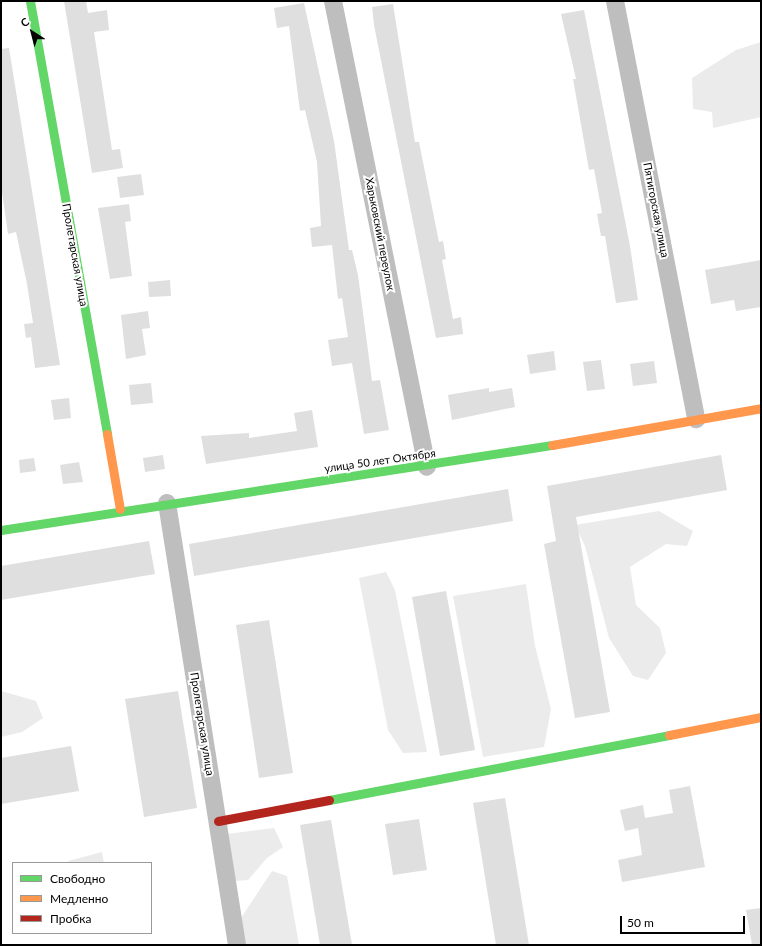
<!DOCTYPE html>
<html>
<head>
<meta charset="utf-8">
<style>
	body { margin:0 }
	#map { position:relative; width:762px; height:946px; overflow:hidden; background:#fff; font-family:Lato,sans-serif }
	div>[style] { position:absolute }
	.green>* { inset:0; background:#ebebeb }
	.building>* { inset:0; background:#dfdfdf }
	.street>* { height:18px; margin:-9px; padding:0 9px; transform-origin:9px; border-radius:9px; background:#bebebe }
	.fast>* { height:9px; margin:-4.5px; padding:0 4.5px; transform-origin:4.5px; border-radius:4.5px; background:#63d668 }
	.slow>* { height:9px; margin:-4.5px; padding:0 4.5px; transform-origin:4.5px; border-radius:4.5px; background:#ff974d }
	.jam>* { height:9px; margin:-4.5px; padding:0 4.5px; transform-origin:4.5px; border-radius:4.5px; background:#b3261e }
	span { translate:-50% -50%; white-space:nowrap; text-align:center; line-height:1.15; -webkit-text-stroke:4px #fff; paint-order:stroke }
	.street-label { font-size:11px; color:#000 }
	.frame { position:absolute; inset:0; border:2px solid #000; pointer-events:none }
	.legend { position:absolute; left:12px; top:862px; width:140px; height:72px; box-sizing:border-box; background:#fff; border:1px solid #999; margin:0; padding:5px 7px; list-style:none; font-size:12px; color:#000 }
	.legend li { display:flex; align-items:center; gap:8px; height:20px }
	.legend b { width:20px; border:1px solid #999 }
	.north { position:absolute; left:12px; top:12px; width:40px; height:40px; -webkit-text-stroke:3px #fff; paint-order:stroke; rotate:324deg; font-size:11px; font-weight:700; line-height:16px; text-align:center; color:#000 }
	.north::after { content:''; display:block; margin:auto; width:14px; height:18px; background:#000; clip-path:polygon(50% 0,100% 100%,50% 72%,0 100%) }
	.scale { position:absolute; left:620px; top:916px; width:125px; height:18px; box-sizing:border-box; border:2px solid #000; border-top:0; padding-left:5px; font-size:12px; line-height:14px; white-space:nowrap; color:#000; -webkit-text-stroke:3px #fff; paint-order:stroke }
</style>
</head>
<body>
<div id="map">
	<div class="green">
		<i style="clip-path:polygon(761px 42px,761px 117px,713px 128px,712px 112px,693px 109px,692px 78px,736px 50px)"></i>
		<i style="clip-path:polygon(659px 511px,693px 531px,687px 546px,666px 544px,630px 567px,636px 605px,660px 628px,666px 653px,648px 680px,633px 676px,609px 638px,585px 546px,575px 525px)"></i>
		<i style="clip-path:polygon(386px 572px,395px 590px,427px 752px,403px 753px,388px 730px,359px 578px)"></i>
		<i style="clip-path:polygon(526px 584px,535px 646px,551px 709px,544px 747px,483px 757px,453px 596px)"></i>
		<i style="clip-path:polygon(1px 691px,36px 701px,43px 718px,22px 732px,1px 737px)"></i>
		<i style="clip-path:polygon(274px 828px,283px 847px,267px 858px,248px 880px,235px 881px,227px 834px)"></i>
		<i style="clip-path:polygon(102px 852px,104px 863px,68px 863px,68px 861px)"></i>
		<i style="clip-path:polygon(272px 871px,287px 876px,299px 945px,246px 945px,241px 918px)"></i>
	</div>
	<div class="building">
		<i style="clip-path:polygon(64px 1px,86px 1px,88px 13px,107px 10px,109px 30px,94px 32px,112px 150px,120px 149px,123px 168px,92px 173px)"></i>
		<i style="clip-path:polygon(304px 3px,334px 141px,349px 250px,352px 250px,358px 275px,372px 381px,380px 380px,389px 430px,364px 434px,352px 363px,332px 366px,328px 340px,348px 337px,342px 298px,338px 299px,332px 245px,312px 247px,310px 228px,321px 226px,317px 162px,305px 110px,300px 111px,289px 26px,277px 28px,274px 8px)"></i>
		<i style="clip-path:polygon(393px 4px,415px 142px,419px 142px,439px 242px,443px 241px,446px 259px,442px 260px,453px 319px,461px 317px,463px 334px,436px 338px,374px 25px,372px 7px)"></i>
		<i style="clip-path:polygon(584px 10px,630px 246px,638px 300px,616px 303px,605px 236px,601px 236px,597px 214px,602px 213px,594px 169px,589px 170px,573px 79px,576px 79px,561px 14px)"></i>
		<i style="clip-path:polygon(9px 48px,60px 365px,35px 368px,31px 337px,26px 338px,24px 324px,33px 323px,27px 284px,16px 232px,8px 234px,1px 185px,1px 49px)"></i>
		<i style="clip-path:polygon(141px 174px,144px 195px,120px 198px,117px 177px)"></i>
		<i style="clip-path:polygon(129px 204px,131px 221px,125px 222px,132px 276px,110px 279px,98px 208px)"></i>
		<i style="clip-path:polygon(761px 260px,761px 307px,736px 311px,734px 300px,711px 304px,705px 270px)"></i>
		<i style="clip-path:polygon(170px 280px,171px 296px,149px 297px,148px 282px)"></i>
		<i style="clip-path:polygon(148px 311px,150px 328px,142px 329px,146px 355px,126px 359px,121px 315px)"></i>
		<i style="clip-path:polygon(554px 351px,556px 370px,530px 374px,527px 355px)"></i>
		<i style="clip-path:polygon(601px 360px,605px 389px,587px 391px,583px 362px)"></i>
		<i style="clip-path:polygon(654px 361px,657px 383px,633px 386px,630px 364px)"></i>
		<i style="clip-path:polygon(151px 383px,153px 403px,131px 405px,129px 385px)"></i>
		<i style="clip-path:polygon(489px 388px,489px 392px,512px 388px,515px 407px,452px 420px,448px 395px)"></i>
		<i style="clip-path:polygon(69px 398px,71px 418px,54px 420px,51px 400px)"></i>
		<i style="clip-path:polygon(312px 410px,318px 447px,206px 464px,201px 436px,249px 433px,249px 438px,297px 431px,294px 413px)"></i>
		<i style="clip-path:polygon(163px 455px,165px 469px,145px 472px,143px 458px)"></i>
		<i style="clip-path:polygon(721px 455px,727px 490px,576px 517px,610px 712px,575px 718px,544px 544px,556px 541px,547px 486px)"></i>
		<i style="clip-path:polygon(34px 458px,36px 471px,20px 473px,19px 460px)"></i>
		<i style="clip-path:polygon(79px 462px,83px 482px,63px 484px,60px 465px)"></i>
		<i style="clip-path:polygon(508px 489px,513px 521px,194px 576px,189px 544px)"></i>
		<i style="clip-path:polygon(149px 541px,155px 574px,1px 600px,1px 566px)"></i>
		<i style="clip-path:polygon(446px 591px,475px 750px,440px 756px,412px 597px)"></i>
		<i style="clip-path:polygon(269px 620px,293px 773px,259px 778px,236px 625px)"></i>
		<i style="clip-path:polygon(178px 691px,197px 808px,144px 817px,125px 699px)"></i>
		<i style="clip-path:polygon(71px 746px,79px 791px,1px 804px,1px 758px)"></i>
		<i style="clip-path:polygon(690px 786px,705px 867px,622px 882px,618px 860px,642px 855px,638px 828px,625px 831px,620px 810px,643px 805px,645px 818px,673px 813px,669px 790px)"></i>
		<i style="clip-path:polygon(505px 798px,529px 945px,496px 945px,473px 803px)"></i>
		<i style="clip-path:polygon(419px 819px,427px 870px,393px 875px,385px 824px)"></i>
		<i style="clip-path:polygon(331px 820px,352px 945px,320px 945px,300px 825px)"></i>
		<i style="clip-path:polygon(761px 908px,761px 945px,752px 945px,746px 910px)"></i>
	</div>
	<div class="street">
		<i style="left:333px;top:1px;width:475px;rotate:78.6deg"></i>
		<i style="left:615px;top:1px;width:426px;rotate:79deg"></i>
		<i style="left:167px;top:503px;width:448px;rotate:81deg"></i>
	</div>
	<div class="fast">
		<i style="left:30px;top:1px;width:440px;rotate:79.9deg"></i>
		<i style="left:1px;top:530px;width:558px;rotate:-8.77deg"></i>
		<i style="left:329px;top:800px;width:346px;rotate:-10.8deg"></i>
	</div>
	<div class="slow">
		<i style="left:107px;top:434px;width:76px;rotate:80.2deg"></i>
		<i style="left:552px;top:445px;width:212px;rotate:-10deg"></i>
		<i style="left:669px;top:735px;width:94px;rotate:-11.1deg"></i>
	</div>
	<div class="jam">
		<i style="left:218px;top:821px;width:113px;rotate:-10.7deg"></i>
	</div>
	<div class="street-label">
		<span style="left:656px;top:210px;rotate:79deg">Пятигорская улица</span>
		<span style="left:380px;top:234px;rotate:79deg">Харьковский переулок</span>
		<span style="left:75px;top:255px;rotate:80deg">Пролетарская улица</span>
		<span style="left:380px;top:461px;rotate:-8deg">улица 50 лет Октября</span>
		<span style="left:202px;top:724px;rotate:81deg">Пролетарская улица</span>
	</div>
	<div class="frame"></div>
	<ul class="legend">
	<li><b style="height:5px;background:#63d668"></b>Свободно</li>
	<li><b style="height:5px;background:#ff974d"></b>Медленно</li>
	<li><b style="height:5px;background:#b3261e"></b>Пробка</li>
	</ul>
	<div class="north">С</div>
	<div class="scale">50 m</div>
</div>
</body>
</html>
